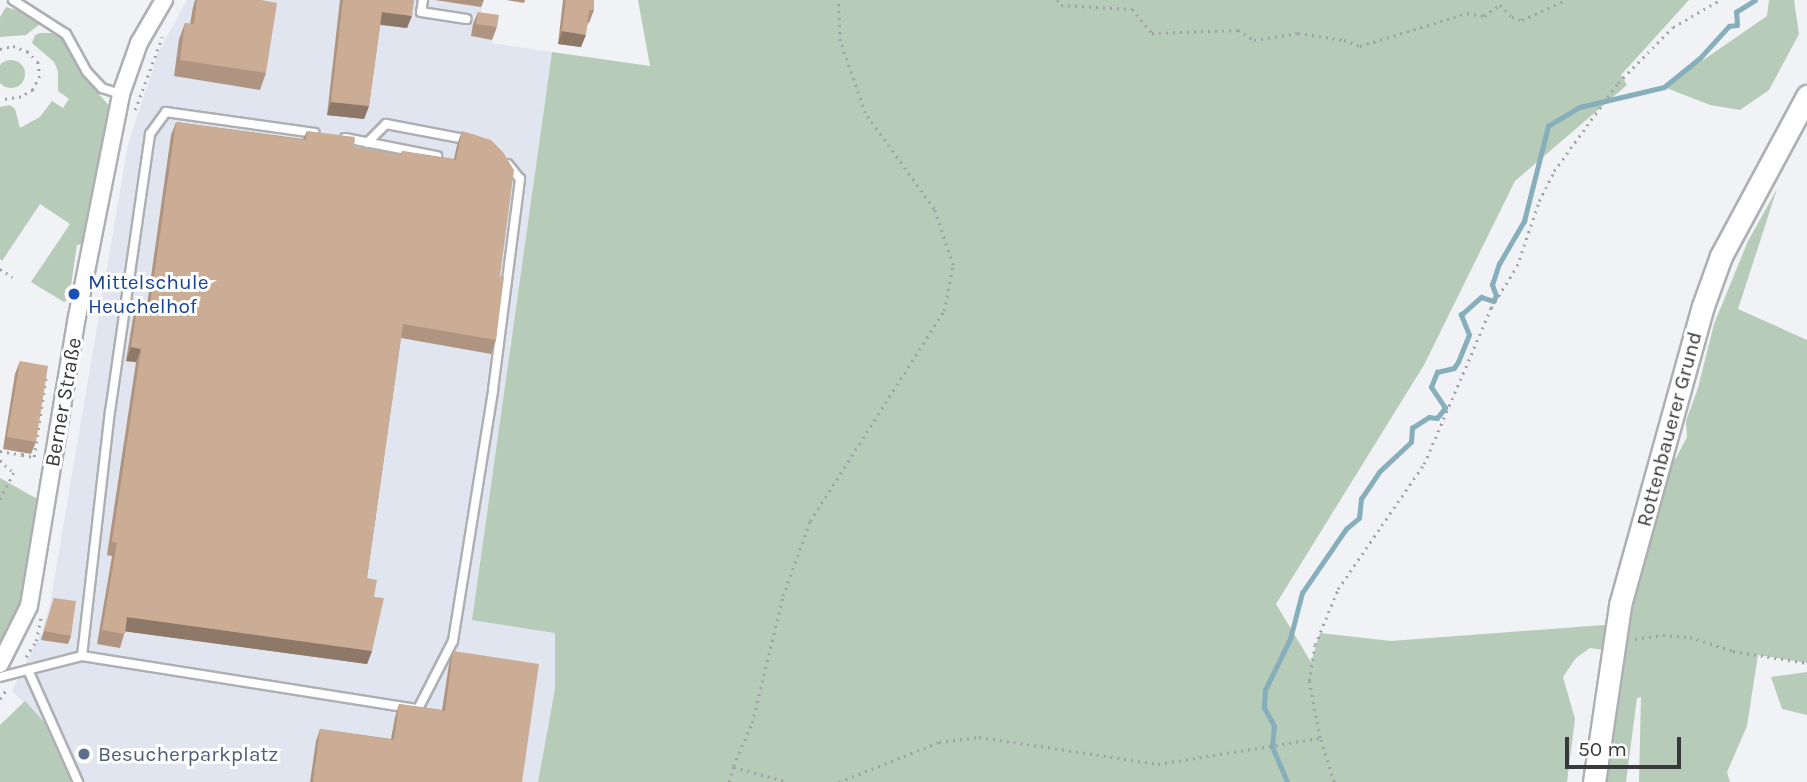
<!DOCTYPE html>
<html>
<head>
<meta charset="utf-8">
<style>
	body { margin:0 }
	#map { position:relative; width:1807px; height:782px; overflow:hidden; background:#f0f2f6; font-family:Karla,sans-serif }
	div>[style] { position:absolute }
	.built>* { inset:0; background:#e1e5ef }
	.green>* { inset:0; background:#b6cbb8 }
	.round { border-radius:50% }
	.stream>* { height:4.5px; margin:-2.25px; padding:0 2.25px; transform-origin:2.25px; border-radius:2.25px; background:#86afbb }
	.path>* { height:2.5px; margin-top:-1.25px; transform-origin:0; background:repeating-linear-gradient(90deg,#a0a2a5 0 2px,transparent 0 7px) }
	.roads { filter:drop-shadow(2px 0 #aeafb3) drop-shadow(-2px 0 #aeafb3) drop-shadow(0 2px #aeafb3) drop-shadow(0 -2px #aeafb3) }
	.lane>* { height:8px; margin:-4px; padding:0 4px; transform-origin:4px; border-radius:4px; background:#fff }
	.street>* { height:16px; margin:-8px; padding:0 8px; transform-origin:8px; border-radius:8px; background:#fff }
	.secondary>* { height:21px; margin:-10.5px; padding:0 10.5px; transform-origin:10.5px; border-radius:10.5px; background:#fff }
	.wall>* { inset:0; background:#af9581 }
	.shaded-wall>* { inset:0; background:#8e7969 }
	.building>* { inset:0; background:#cbad96 }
	.dots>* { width:19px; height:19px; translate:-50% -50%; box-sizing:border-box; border:4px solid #fff; border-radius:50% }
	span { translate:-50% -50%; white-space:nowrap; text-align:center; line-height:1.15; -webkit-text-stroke:6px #fff; paint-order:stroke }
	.transit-label { font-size:21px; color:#164399 }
	.left { translate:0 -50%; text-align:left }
	.street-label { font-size:21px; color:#38393a }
	.service-label { font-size:21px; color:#4e5e75 }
	.scale { position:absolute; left:1565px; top:737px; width:116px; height:32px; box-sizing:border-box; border:4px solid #38393a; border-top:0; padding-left:9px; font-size:21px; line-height:24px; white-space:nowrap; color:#38393a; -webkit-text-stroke:5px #fff; paint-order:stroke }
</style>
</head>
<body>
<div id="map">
	<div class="built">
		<i style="clip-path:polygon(187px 0,483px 0,479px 25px,494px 27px,492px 43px,552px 52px,472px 619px,555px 633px,555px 689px,538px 782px,71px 782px,44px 722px,12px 691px,43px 629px,50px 604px,128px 144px,158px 53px)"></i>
	</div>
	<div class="green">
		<i style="clip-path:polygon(638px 0,1689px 0,1621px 75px,1627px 85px,1515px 181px,1424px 365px,1276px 604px,1311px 662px,1320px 633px,1391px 641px,1617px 624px,1656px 477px,1676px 458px,1687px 437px,1686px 421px,1698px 388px,1714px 324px,1748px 241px,1777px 189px,1738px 309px,1807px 340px,1807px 663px,1758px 655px,1747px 726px,1727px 772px,1730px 782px,1639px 782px,1641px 697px,1637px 698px,1626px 782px,1602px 782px,1612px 651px,1590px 648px,1576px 658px,1563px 677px,1575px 719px,1567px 782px,538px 782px,555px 689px,555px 633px,472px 620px,552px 52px,650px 66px)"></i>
		<i style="clip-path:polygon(1769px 0,1794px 0,1799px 34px,1769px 90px,1740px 110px,1710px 105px,1664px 87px,1767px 16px)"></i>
		<i style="clip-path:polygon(6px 7px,22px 12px,40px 24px,26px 35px,0 37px,0 17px)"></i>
		<i style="clip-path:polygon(40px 33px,54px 33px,65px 41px,83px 76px,111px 108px,83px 244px,77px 245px,69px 299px,64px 302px,31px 282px,70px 224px,40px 204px,2px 261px,0 259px,0 107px,10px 105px,15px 109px,20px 128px,40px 117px,52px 101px,63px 108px,69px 99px,58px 91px,58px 71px,54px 62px,32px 43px,35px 35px)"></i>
		<i class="round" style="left:-3px;top:60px;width:28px;height:28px"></i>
		<i style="clip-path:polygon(0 478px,41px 501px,23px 605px,0 646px)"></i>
		<i style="clip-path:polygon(1807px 672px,1807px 715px,1782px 709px,1771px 677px)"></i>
		<i style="clip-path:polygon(25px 701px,44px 722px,71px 782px,0 782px,0 725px)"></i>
	</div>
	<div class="stream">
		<i style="left:1287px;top:782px;width:38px;rotate:-113deg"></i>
		<i style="left:1272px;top:747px;width:21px;rotate:-85deg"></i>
		<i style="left:1274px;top:726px;width:21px;rotate:-119deg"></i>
		<i style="left:1264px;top:708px;width:18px;rotate:-87deg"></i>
		<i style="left:1265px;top:690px;width:57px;rotate:-63.9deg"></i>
		<i style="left:1290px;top:639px;width:48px;rotate:-75.4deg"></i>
		<i style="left:1302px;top:593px;width:78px;rotate:-55.5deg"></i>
		<i style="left:1346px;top:529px;width:17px;rotate:-40deg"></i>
		<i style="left:1359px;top:518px;width:19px;rotate:-84deg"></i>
		<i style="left:1361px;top:499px;width:32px;rotate:-56deg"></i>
		<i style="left:1379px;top:472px;width:44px;rotate:-43.2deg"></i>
		<i style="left:1411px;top:442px;width:14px;rotate:-86deg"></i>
		<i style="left:1412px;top:428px;width:20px;rotate:-33deg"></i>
		<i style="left:1429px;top:417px;width:8px;rotate:7deg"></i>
		<i style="left:1437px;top:418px;width:13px;rotate:-51deg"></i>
		<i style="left:1445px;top:408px;width:25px;rotate:-124deg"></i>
		<i style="left:1431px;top:387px;width:16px;rotate:-68deg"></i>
		<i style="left:1437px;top:372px;width:17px;rotate:-13deg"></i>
		<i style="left:1454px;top:368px;width:7px;rotate:-56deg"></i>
		<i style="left:1458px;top:362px;width:29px;rotate:-68deg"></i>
		<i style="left:1469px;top:335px;width:22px;rotate:-112deg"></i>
		<i style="left:1461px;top:315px;width:27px;rotate:-42deg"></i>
		<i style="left:1481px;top:297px;width:13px;rotate:18deg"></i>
		<i style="left:1493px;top:301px;width:6px;rotate:-59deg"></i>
		<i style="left:1496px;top:296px;width:12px;rotate:-110deg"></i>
		<i style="left:1492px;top:285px;width:22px;rotate:-72deg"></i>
		<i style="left:1499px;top:264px;width:50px;rotate:-59.8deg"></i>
		<i style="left:1524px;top:221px;width:98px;rotate:-75.8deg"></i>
		<i style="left:1548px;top:126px;width:37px;rotate:-31deg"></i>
		<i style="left:1580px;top:107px;width:86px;rotate:-13.4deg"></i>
		<i style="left:1664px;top:87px;width:46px;rotate:-38.9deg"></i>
		<i style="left:1700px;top:58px;width:43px;rotate:-47.8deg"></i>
		<i style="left:1729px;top:26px;width:8px;rotate:-7deg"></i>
		<i style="left:1737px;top:25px;width:13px;rotate:-94deg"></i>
		<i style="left:1736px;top:12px;width:22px;rotate:-32deg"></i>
	</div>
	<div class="path">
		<i style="left:1057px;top:0;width:6px;rotate:51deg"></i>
		<i style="left:1061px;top:5px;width:71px;rotate:3.2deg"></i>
		<i style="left:1132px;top:9px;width:31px;rotate:50deg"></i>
		<i style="left:1152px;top:33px;width:86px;rotate:-2deg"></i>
		<i style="left:1238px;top:30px;width:19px;rotate:32deg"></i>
		<i style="left:1254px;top:40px;width:45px;rotate:-9deg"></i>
		<i style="left:1298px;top:33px;width:47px;rotate:8.7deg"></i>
		<i style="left:1344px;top:40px;width:17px;rotate:21deg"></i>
		<i style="left:1360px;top:46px;width:112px;rotate:-17.1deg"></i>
		<i style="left:1467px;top:13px;width:17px;rotate:10deg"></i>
		<i style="left:1484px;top:16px;width:19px;rotate:-35deg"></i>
		<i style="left:1500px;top:5px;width:17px;rotate:45deg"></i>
		<i style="left:1512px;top:17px;width:10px;rotate:17deg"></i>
		<i style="left:1522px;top:20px;width:48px;rotate:-24.4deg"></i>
		<i style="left:0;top:49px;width:13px;rotate:-13deg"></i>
		<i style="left:13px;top:46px;width:15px;rotate:20deg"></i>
		<i style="left:27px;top:51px;width:16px;rotate:45deg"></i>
		<i style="left:38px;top:62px;width:14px;rotate:82deg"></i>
		<i style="left:40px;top:76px;width:16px;rotate:117deg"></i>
		<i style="left:33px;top:90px;width:14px;rotate:150deg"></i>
		<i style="left:21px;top:97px;width:21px;rotate:172deg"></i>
		<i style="left:135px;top:110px;width:78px;rotate:-69.7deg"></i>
		<i style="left:0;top:269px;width:15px;rotate:32deg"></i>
		<i style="left:0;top:451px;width:22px;rotate:10deg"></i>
		<i style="left:22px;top:455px;width:2px;rotate:-90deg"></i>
		<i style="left:22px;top:455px;width:12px;rotate:9deg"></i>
		<i style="left:34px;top:457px;width:81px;rotate:-81.5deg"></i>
		<i style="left:0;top:460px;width:19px;rotate:43deg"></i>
		<i style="left:14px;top:473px;width:30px;rotate:118deg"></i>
		<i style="left:1635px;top:639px;width:28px;rotate:-8deg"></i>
		<i style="left:1663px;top:635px;width:27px;rotate:4deg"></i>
		<i style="left:1690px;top:637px;width:45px;rotate:18deg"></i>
		<i style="left:1733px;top:651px;width:75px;rotate:9.2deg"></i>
		<i style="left:26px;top:657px;width:19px;rotate:-58deg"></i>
		<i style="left:36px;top:641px;width:24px;rotate:-78deg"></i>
		<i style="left:0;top:699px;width:14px;rotate:-56deg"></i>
		<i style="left:734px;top:767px;width:56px;rotate:15.5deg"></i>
		<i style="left:729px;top:782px;width:16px;rotate:-76deg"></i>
		<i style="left:733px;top:766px;width:47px;rotate:-66.2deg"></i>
		<i style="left:752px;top:723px;width:131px;rotate:-76.3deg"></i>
		<i style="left:783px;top:596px;width:80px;rotate:-70.2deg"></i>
		<i style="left:810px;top:521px;width:249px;rotate:-57.5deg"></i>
		<i style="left:944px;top:311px;width:47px;rotate:-78.9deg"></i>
		<i style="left:953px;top:265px;width:59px;rotate:-108.7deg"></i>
		<i style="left:934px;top:209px;width:118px;rotate:-125.7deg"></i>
		<i style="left:865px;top:113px;width:76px;rotate:-109.1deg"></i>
		<i style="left:840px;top:41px;width:41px;rotate:-92.8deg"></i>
		<i style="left:839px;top:782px;width:108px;rotate:-21.8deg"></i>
		<i style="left:939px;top:742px;width:40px;rotate:-7.1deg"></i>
		<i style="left:979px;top:737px;width:181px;rotate:8.6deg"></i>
		<i style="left:1158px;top:764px;width:164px;rotate:-9.1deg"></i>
		<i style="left:1334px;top:782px;width:46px;rotate:-107.7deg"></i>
		<i style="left:1320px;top:738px;width:58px;rotate:-100.9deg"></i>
		<i style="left:1309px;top:681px;width:36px;rotate:-81deg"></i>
		<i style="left:1315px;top:645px;width:61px;rotate:-67.7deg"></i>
		<i style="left:1338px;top:589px;width:152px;rotate:-55.5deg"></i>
		<i style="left:1424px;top:464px;width:170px;rotate:-66.8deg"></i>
		<i style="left:1491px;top:308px;width:49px;rotate:-58.2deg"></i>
		<i style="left:1517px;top:266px;width:69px;rotate:-71.3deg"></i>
		<i style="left:1539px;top:201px;width:34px;rotate:-63deg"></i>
		<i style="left:1554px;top:171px;width:109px;rotate:-54deg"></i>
		<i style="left:1618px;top:83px;width:78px;rotate:-45.5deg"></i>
		<i style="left:1673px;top:27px;width:54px;rotate:-29.9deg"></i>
	</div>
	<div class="roads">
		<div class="lane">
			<i style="left:13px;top:0;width:63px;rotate:32.7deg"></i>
			<i style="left:66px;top:34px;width:43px;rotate:61.1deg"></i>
			<i style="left:87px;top:72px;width:22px;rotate:47deg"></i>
			<i style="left:102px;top:88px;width:20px;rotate:18deg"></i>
			<i style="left:423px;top:0;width:12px;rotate:99deg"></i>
			<i style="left:421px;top:12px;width:46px;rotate:8.8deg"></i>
			<i style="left:345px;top:138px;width:94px;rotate:11.1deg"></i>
			<i style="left:367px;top:143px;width:27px;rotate:-45deg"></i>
			<i style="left:386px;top:124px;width:86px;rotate:10.8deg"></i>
			<i style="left:82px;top:656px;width:246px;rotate:-83.5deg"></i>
			<i style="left:110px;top:412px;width:281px;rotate:-81.8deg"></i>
			<i style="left:150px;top:134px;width:27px;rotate:-54deg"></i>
			<i style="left:166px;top:112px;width:150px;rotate:8deg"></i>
			<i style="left:28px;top:670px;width:123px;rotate:65.9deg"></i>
			<i style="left:0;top:677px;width:85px;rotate:-14.4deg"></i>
			<i style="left:82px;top:656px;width:340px;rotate:9deg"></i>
			<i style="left:418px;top:709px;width:76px;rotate:-62.8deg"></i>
			<i style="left:453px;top:641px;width:254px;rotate:-80.9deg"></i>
			<i style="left:493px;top:390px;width:213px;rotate:-82.7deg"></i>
			<i style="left:520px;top:179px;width:19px;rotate:-129deg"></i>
		</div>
		<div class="street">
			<i style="left:0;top:664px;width:65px;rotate:-63.4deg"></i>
			<i style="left:29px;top:606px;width:293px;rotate:-80.6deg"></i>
			<i style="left:77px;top:317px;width:227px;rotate:-78.8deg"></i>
			<i style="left:121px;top:94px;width:54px;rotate:-70.6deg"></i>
			<i style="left:139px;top:43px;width:50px;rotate:-59.8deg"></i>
		</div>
		<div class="secondary">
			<i style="left:1594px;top:782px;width:179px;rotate:-81.6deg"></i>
			<i style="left:1620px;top:605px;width:310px;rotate:-74.5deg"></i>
			<i style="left:1703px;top:306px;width:53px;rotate:-70.2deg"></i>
			<i style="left:1721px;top:256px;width:182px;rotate:-61.7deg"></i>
		</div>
	</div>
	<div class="wall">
		<i style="clip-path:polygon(195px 0,261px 0,266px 73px,260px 90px,174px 76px,179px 39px,185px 23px,190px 24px,193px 7px)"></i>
		<i style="clip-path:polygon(340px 0,414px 0,407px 28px,380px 25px,369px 106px,364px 119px,327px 115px)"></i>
		<i style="clip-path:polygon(435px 0,484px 0,481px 7px)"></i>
		<i style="clip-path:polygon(506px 0,525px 0,524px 3px)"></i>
		<i style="clip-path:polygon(563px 0,594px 0,594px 10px,589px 23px,588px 23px,581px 47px,558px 44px)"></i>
		<i style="clip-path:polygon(478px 12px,497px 27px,492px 40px,471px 36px,473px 24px)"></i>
		<i style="clip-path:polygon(176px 122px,303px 139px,307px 131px,354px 147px,400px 155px,402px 151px,454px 159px,457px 145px,462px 131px,500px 276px,496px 340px,491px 354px,401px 338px,367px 578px,374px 597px,372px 651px,367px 664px,125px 631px,120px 648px,97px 644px,112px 556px,107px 555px,136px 362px,126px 361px,133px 318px,138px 304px,147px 305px,171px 135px)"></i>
		<i style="clip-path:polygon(20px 361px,36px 442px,31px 454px,3px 449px,15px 374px)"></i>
		<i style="clip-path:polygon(54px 598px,71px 636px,68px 644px,41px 640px)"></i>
		<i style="clip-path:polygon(453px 651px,522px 782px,310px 782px,316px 741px,320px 729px,391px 739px,395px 717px,399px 704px,442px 710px,449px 664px)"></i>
	</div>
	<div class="shaded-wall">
		<i style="clip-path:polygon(382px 12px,412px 16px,407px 28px,377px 24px)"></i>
		<i style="clip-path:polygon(562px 31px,586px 35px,581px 47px,558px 44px)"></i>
		<i style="clip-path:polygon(331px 102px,369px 106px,364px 119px,327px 115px)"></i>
		<i style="clip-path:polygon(131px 347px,141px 349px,136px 362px,126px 361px)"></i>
		<i style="clip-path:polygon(127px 617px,372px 651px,367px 664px,122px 631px)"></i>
	</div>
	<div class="building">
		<i style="clip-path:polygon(197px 0,261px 0,277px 3px,266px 73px,180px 60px,185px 23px,194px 24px)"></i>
		<i style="clip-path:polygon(343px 0,414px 0,412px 16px,382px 12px,369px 106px,331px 102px)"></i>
		<i style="clip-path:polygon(566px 0,594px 0,594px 10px,589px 10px,586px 35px,562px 31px)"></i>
		<i style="clip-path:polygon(478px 12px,499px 15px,497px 27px,476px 24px)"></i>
		<i style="clip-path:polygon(176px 122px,306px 140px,307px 131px,355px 137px,354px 147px,401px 155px,402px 151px,456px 160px,462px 131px,491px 140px,503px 152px,514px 170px,500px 276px,504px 277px,496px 340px,403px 324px,367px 578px,377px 580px,374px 597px,384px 598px,372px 651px,127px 617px,125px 634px,102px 630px,117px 543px,112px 542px,141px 349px,131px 347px,138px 304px,150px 305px)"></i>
		<i style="clip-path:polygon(20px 361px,48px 366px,36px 442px,7px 437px)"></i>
		<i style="clip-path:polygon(54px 598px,76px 601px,71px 636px,44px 631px)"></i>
		<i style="clip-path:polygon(453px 651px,539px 664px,522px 782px,313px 782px,320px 729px,394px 740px,399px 704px,445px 711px)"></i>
	</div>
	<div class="dots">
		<i style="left:74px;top:294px;background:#1a4fb4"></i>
		<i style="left:84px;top:754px;background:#5c6f8a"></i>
	</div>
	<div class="transit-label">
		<span class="left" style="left:88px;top:294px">Mittelschule<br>Heuchelhof</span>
	</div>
	<div class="street-label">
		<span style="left:63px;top:402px;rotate:-80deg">Berner Straße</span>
		<span style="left:1669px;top:429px;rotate:-75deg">Rottenbauerer Grund</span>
	</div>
	<div class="service-label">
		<span class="left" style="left:98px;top:754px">Besucherparkplatz</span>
	</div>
	<div class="scale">50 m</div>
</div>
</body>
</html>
